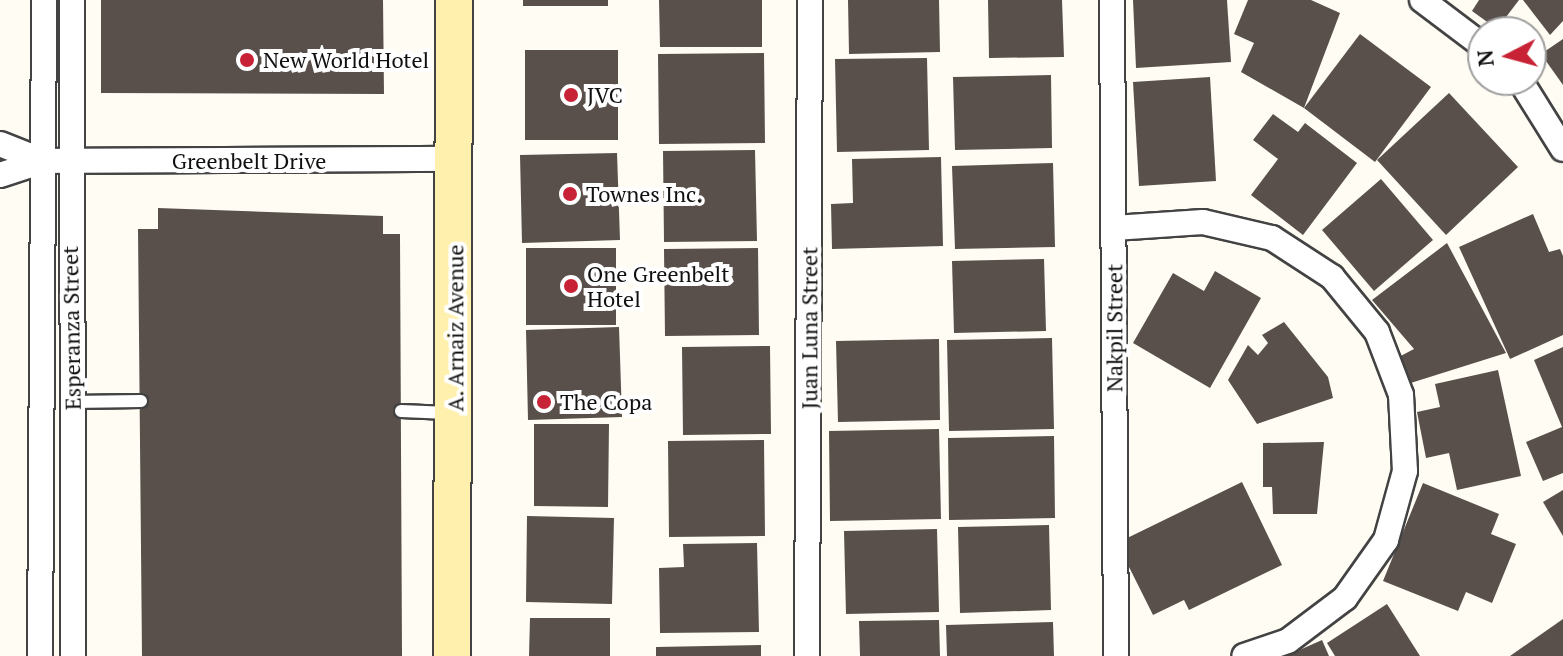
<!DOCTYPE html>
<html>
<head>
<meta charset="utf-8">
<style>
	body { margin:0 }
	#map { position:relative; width:1563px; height:656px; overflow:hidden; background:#fffcf3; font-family:"PT Serif",serif }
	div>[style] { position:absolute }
	.building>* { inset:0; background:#59504c }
	.roads { filter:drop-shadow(2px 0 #434343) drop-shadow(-2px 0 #434343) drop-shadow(0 2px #434343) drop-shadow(0 -2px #434343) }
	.lane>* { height:12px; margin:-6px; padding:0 6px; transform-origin:6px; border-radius:6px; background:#fff }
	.street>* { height:24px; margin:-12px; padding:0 12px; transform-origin:12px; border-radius:12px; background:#fff }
	.secondary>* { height:36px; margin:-18px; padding:0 18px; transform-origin:18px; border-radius:18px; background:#fff0ae }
	.dots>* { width:22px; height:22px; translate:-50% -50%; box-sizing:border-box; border:4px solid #fff; border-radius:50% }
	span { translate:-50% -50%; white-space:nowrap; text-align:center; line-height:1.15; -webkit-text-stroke:8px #fff; paint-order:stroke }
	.poi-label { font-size:22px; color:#101010 }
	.left { translate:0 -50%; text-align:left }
	.street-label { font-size:22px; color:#101010 }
	.north { position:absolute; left:1467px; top:16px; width:80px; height:80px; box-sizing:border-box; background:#fff; border:2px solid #9f9f9f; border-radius:50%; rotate:264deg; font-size:22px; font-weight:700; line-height:32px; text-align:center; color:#101010 }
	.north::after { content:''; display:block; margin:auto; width:28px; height:36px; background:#c72235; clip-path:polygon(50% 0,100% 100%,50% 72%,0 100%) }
</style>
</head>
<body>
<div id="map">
	<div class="building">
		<i style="clip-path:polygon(101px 0,383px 0,384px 94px,101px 93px)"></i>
		<i style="clip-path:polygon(523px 0,608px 0,608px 6px,523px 6px)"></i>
		<i style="clip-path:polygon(659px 0,762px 0,762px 47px,660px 47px)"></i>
		<i style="clip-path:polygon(848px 0,939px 0,940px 52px,849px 54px)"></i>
		<i style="clip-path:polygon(988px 0,1062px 0,1064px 57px,989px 58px)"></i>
		<i style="clip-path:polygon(1133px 0,1227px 0,1231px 62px,1136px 68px)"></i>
		<i style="clip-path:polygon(1248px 0,1311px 0,1340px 13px,1304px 108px,1241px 72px,1254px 43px,1234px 34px)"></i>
		<i style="clip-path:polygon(1479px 0,1519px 0,1497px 29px,1472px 11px)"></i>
		<i style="clip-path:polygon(1523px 0,1563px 0,1563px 21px,1550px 35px)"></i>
		<i style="clip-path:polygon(1360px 34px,1431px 87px,1375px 162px,1304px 108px)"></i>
		<i style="clip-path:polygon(1563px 39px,1563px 85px,1541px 54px)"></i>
		<i style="clip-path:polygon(525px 50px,618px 50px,618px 140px,525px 140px)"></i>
		<i style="clip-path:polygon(764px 53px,765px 143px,659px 144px,658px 54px)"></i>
		<i style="clip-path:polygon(927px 58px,929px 150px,837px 152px,835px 59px)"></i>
		<i style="clip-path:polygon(1051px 75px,1052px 148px,955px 150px,953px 77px)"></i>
		<i style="clip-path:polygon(1210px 77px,1216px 181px,1139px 186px,1133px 82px)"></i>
		<i style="clip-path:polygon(1449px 93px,1518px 167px,1446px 235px,1377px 160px)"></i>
		<i style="clip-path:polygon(1273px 114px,1298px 132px,1305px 123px,1357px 163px,1303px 235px,1251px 195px,1278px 159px,1253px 140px)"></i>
		<i style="clip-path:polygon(755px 150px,757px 241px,664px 242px,663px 151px)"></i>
		<i style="clip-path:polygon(617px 153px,620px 240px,522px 243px,520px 155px)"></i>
		<i style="clip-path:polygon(941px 157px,943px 246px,832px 249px,831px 204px,853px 203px,852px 159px)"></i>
		<i style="clip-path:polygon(1053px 163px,1055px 247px,955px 249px,952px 166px)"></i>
		<i style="clip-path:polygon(1381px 179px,1433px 240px,1374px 291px,1322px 230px)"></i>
		<i style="clip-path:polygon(158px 208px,383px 216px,383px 234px,400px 234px,402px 656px,142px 656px,138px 229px,158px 229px)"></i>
		<i style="clip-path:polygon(1533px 214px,1549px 252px,1560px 249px,1563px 256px,1563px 335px,1510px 359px,1459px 247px)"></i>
		<i style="clip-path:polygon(1447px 243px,1506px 353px,1398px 387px,1393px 360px,1414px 349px,1372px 300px)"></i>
		<i style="clip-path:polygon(526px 248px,616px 248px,616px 325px,526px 325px)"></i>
		<i style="clip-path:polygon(758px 248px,759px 335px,665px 336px,664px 249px)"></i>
		<i style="clip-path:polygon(1044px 259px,1046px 331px,954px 333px,952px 261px)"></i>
		<i style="clip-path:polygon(1215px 271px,1261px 298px,1210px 388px,1133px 343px,1173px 273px,1204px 291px)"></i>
		<i style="clip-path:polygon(1284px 322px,1328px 377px,1333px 398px,1257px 424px,1228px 380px,1248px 345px,1258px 355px,1268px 343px,1262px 335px)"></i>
		<i style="clip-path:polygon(619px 327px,622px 417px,528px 420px,526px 330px)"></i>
		<i style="clip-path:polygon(1052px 338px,1054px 429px,949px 431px,947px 340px)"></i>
		<i style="clip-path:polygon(939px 339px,940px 420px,838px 422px,836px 341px)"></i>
		<i style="clip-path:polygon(770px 346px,771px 434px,683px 435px,682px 347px)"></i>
		<i style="clip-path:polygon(1563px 347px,1563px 473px,1543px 481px,1526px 442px,1562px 427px,1534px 360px)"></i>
		<i style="clip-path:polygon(1498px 370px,1521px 476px,1457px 490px,1449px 453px,1426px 458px,1417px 412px,1440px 407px,1435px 384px)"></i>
		<i style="clip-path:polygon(534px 424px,609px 424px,608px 507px,534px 506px)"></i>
		<i style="clip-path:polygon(939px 429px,941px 519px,830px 521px,829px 431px)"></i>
		<i style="clip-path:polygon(1054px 436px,1055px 518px,949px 520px,948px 438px)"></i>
		<i style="clip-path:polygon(764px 440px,765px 536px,669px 537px,668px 441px)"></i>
		<i style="clip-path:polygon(1324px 442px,1317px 514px,1273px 514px,1272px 487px,1263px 487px,1263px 443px)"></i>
		<i style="clip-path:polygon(1242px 482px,1282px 565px,1189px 610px,1184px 600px,1153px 615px,1117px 543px)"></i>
		<i style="clip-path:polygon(1423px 483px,1499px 514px,1491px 534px,1516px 544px,1492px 603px,1466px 592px,1458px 611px,1383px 581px)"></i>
		<i style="clip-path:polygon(1563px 490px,1563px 536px,1543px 502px)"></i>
		<i style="clip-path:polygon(527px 516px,614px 518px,612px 604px,526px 602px)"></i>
		<i style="clip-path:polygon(1049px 525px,1051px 610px,960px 613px,958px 527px)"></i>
		<i style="clip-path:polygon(937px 529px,939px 612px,846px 614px,844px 531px)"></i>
		<i style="clip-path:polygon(757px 543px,759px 632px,660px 633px,659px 568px,684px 567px,683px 544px)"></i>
		<i style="clip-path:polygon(1387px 604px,1420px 656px,1335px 656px,1327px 643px)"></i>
		<i style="clip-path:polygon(530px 618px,610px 618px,610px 656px,529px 656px)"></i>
		<i style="clip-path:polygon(1563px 619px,1563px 656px,1510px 656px)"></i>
		<i style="clip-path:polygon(939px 620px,940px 656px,860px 656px,859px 621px)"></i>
		<i style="clip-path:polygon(1053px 622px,1054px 656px,947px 656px,946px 625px)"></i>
		<i style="clip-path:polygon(1322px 640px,1329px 656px,1286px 656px)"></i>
		<i style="clip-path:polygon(761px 645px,761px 656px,656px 656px,656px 647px)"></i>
	</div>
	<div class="roads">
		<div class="lane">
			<i style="left:72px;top:402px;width:69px;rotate:-0.8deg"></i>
			<i style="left:401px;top:411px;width:48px;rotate:2.4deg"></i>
		</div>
		<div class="street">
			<i style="left:72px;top:0;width:656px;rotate:89.91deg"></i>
			<i style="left:1112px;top:0;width:656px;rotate:89.65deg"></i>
			<i style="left:1422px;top:0;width:76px;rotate:37deg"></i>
			<i style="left:1520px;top:80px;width:81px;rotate:58.1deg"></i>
			<i style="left:0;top:144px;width:46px;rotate:21.6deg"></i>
			<i style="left:0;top:175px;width:45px;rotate:-18deg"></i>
			<i style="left:43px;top:161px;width:411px;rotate:-0.3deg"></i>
			<i style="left:1114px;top:228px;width:89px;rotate:-3.9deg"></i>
			<i style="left:1203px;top:222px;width:71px;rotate:13.1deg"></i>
			<i style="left:1272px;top:238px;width:72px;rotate:33deg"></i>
			<i style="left:1332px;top:277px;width:71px;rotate:50.7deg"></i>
			<i style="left:1377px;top:332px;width:67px;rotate:69.1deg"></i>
			<i style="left:1401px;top:395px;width:76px;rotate:87deg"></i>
			<i style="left:1405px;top:471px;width:72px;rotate:105.4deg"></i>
			<i style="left:1386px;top:540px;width:71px;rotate:125.3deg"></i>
			<i style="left:1345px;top:598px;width:71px;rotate:143deg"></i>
			<i style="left:1288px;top:641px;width:46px;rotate:161.2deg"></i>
			<i style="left:40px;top:656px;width:656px;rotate:-89.65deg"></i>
			<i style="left:807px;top:656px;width:656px;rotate:-89.74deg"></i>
		</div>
		<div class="secondary">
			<i style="left:452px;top:656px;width:656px;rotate:-89.83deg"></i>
		</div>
	</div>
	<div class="dots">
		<i style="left:247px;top:60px;background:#c72235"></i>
		<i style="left:571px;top:95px;background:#c72235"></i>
		<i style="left:570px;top:194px;background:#c72235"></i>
		<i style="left:571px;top:286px;background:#c72235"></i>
		<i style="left:544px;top:402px;background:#c72235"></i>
	</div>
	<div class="poi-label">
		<span class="left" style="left:263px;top:60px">New World Hotel</span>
		<span class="left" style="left:587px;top:95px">JVC</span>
		<span class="left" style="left:586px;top:194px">Townes Inc.</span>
		<span class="left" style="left:587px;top:286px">One Greenbelt<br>Hotel</span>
		<span class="left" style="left:560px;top:402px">The Copa</span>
	</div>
	<div class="street-label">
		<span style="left:249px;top:161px">Greenbelt Drive</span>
		<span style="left:71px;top:328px;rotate:-91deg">Esperanza Street</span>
		<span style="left:455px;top:328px;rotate:-90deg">A. Arnaiz Avenue</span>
		<span style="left:809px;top:328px;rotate:-90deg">Juan Luna Street</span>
		<span style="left:1114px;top:328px;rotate:-90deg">Nakpil Street</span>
	</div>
	<div class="north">N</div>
</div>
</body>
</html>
